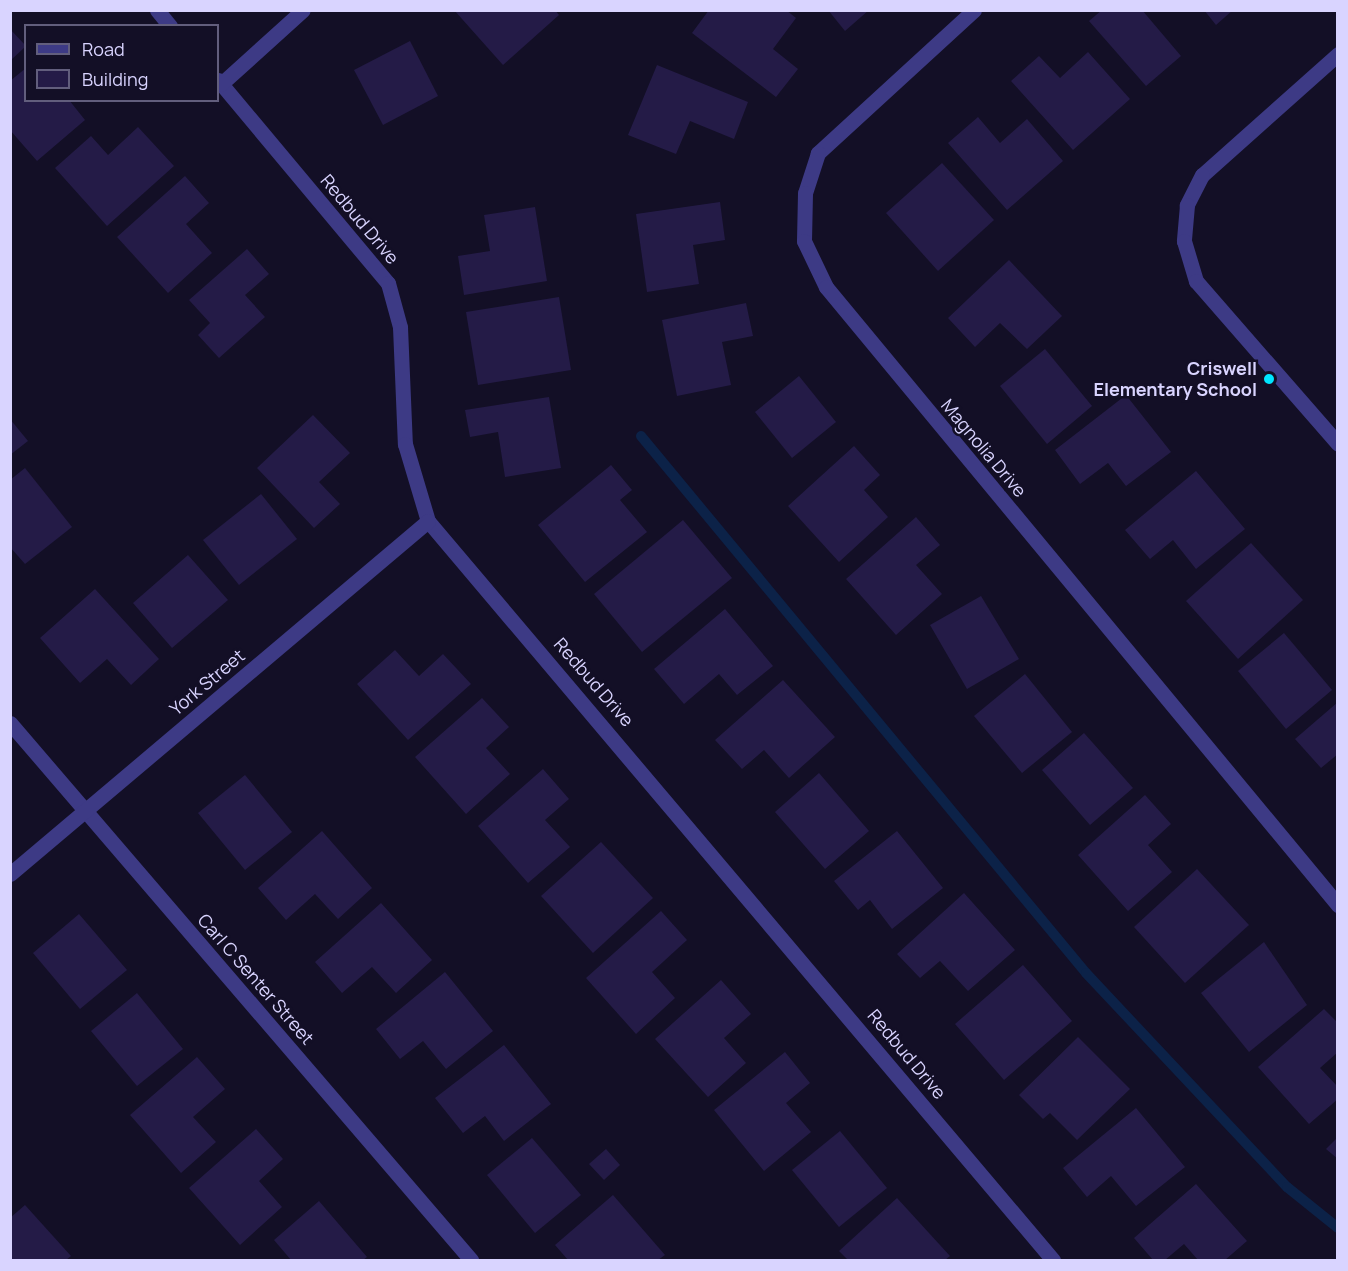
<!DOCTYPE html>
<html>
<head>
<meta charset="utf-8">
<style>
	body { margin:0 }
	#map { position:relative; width:1348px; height:1271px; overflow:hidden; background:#130f26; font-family:Manrope,sans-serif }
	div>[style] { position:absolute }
	.stream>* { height:10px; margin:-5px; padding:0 5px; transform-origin:5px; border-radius:5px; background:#0c2248 }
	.building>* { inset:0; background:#241b47 }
	.lane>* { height:15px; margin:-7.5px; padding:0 7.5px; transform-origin:7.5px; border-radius:7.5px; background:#3d3a85 }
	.street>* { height:15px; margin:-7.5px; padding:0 7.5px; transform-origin:7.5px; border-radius:7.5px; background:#3d3a85 }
	.dots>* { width:16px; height:16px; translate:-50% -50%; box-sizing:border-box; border:3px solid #130f26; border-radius:50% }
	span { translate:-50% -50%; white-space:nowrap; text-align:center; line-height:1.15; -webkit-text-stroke:5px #130f26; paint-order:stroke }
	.street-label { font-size:18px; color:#d9d4ff }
	.poi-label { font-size:18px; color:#d9d4ff; font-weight:700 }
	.right { translate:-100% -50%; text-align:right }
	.frame { position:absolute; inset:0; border:12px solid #d9d4ff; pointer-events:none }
	.legend { position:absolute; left:24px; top:24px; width:195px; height:78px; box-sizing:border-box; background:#130f26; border:2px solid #625e7d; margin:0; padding:8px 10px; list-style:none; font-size:18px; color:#d9d4ff }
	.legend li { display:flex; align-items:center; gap:12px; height:30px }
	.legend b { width:30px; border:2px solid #625e7d }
</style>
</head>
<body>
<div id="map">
	<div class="stream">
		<i style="left:641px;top:436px;width:697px;rotate:50.35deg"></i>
		<i style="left:1086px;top:973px;width:294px;rotate:46.8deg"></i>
		<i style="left:1287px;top:1187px;width:65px;rotate:38.8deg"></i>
	</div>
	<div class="building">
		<i style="clip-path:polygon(454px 10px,555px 10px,559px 15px,503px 65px)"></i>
		<i style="clip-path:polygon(709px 10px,786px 10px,796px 18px,773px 49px,798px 69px,776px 97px,692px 33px)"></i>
		<i style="clip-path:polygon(828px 10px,869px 10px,845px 31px)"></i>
		<i style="clip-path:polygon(1102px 10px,1142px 10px,1181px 56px,1146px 86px,1089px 21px)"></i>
		<i style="clip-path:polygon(1204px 10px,1233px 10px,1216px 25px)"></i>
		<i style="clip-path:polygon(10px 29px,26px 46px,10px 61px)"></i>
		<i style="clip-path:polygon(410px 41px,438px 96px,383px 125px,354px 70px)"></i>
		<i style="clip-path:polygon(1088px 52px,1130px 99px,1073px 150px,1011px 81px,1039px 56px,1060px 78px)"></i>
		<i style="clip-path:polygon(657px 65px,748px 102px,734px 139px,690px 121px,676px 154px,628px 135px)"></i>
		<i style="clip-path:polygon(26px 68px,26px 100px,69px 100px,85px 120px,37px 161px,10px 130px,10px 81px)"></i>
		<i style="clip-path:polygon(978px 117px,1000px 143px,1027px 119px,1063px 161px,1007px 210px,948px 143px)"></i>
		<i style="clip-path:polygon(138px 127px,174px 166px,107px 226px,55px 168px,91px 136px,108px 155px)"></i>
		<i style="clip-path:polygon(942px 163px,994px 220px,938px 271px,886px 213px)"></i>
		<i style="clip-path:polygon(185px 176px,209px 203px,186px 224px,212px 253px,168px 293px,117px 237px)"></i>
		<i style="clip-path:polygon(720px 202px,725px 240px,693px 245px,699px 284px,647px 292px,636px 214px)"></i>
		<i style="clip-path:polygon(535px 207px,547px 281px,464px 295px,458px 256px,490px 251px,484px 215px)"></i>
		<i style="clip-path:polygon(247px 249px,269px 274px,245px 295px,265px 317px,219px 358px,198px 335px,210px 323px,189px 300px)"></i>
		<i style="clip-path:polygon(1009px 260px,1062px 316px,1027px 349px,1000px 323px,975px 347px,948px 318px)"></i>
		<i style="clip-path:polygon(559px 297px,571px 370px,478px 385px,466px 312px)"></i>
		<i style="clip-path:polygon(746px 303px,753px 336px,722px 342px,731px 385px,677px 396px,662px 320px)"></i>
		<i style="clip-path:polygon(1045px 349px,1092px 406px,1047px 444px,1000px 386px)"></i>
		<i style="clip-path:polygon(799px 376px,836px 422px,792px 458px,755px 412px)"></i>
		<i style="clip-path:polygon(1126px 395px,1171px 452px,1126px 486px,1108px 463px,1080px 484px,1055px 450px)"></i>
		<i style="clip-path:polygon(549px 397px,561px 468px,505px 477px,498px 432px,470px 437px,465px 410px)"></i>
		<i style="clip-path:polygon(313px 415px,350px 453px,319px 482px,340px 504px,314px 528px,257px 468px)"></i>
		<i style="clip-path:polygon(10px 419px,28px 441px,10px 455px)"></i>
		<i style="clip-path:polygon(854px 446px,880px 475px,864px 490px,888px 517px,839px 562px,788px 506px)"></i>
		<i style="clip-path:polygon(611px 465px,632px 490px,620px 500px,647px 532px,585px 582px,538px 525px)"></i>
		<i style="clip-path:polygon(25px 468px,72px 527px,25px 564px,10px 547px,10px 480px)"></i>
		<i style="clip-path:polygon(1196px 471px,1245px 529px,1196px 569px,1173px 540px,1150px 559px,1125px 530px)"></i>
		<i style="clip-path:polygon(261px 494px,297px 539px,239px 585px,203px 540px)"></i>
		<i style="clip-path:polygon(916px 517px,940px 545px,916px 565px,942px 594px,896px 635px,846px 579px)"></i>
		<i style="clip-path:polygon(683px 520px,732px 578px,642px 652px,594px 594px)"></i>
		<i style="clip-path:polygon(1251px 543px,1303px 600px,1238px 659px,1186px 601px)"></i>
		<i style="clip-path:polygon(188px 555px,228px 600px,172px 648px,133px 603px)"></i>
		<i style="clip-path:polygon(95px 589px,159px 659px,131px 685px,107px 659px,80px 683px,40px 638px)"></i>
		<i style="clip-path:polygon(981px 596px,1019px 659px,967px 689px,930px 625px)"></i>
		<i style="clip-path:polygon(725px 609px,773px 666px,737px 695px,719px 674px,684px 704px,654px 669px)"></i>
		<i style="clip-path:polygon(1284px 633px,1332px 690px,1286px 729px,1238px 671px)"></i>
		<i style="clip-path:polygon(395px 650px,419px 676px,443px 654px,471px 684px,408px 740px,357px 684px)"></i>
		<i style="clip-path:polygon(1025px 674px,1072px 732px,1022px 773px,974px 716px)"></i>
		<i style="clip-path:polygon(783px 680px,835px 737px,789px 778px,764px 750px,742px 769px,715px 740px)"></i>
		<i style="clip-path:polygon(482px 698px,509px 727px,486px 748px,510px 774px,466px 814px,415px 757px)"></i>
		<i style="clip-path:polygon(1338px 702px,1338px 754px,1321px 768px,1295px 739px)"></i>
		<i style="clip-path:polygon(1084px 733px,1133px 788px,1090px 825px,1042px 770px)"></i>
		<i style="clip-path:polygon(543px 769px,569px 799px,545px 820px,570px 847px,528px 883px,478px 826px)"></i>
		<i style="clip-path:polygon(819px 773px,869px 831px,825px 869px,775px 812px)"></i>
		<i style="clip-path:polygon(245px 775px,292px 832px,245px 870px,198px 813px)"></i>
		<i style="clip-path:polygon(1145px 795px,1171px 824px,1148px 845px,1172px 872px,1128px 911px,1078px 855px)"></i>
		<i style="clip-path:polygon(322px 831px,372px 888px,338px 919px,315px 894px,286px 920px,258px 888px)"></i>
		<i style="clip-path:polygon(897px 831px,943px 888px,892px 929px,870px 900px,858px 910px,834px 881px)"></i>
		<i style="clip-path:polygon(601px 842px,653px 898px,593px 953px,541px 896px)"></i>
		<i style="clip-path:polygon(1197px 869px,1249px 925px,1185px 983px,1134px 927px)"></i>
		<i style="clip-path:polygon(964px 893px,1015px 950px,968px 991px,940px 961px,920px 978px,897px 954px)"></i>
		<i style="clip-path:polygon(381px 903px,432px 960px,396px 993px,372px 967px,342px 993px,315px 962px)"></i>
		<i style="clip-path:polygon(661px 911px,687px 940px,652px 972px,675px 998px,636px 1034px,586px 978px)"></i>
		<i style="clip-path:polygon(79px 914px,127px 970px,80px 1009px,33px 953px)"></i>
		<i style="clip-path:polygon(1264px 942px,1307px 1005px,1249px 1052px,1201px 993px)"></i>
		<i style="clip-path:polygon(1023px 965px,1072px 1021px,1004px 1080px,955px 1024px)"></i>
		<i style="clip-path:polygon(445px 972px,493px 1031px,446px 1069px,423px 1041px,400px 1059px,376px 1029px)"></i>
		<i style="clip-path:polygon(721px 980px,751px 1014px,724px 1038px,746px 1063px,708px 1097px,655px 1039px)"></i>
		<i style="clip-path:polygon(137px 993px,183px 1049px,137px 1086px,91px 1031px)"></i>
		<i style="clip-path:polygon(1324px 1009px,1338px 1023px,1338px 1052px,1320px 1068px,1338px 1087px,1338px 1099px,1309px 1124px,1258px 1067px)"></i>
		<i style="clip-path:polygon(1078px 1037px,1130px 1089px,1077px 1140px,1050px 1113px,1043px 1119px,1019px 1095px)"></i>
		<i style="clip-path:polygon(504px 1045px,551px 1104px,504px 1141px,485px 1116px,463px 1133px,435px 1098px)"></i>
		<i style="clip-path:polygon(785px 1052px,810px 1083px,786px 1103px,811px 1132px,764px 1171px,714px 1110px)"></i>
		<i style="clip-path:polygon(197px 1057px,225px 1089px,193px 1117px,216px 1142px,181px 1173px,130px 1115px)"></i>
		<i style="clip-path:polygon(1136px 1108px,1185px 1167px,1136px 1206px,1111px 1176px,1087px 1197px,1063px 1168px)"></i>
		<i style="clip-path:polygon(256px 1129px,283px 1159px,259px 1181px,282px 1207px,240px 1245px,189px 1188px)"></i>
		<i style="clip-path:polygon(840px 1131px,887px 1188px,839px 1227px,792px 1170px)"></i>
		<i style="clip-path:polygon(1338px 1137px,1338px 1159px,1326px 1149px)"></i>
		<i style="clip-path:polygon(532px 1138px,581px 1195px,535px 1233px,487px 1175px)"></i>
		<i style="clip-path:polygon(606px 1149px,620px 1165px,604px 1180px,589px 1164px)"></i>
		<i style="clip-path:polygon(1196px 1184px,1247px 1241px,1225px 1260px,1198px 1260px,1184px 1244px,1165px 1260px,1153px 1260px,1134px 1238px)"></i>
		<i style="clip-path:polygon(613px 1195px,665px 1255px,658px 1260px,568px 1260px,555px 1245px)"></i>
		<i style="clip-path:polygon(897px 1198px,950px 1256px,945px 1260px,848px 1260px,839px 1251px)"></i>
		<i style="clip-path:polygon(319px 1201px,367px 1257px,363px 1260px,291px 1260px,274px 1240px)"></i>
		<i style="clip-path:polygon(25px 1205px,71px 1256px,66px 1260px,10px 1260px,10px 1218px)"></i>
	</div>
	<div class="lane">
		<i style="left:1338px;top:54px;width:182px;rotate:138.3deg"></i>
		<i style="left:1202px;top:175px;width:34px;rotate:117deg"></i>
		<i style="left:1187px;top:205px;width:36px;rotate:95deg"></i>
		<i style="left:1184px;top:241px;width:42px;rotate:73.3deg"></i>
		<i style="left:1196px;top:281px;width:216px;rotate:48.9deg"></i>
	</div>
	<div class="street">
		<i style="left:157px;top:10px;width:21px;rotate:51deg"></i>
		<i style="left:974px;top:10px;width:212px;rotate:137.5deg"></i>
		<i style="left:818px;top:153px;width:42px;rotate:108deg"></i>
		<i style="left:805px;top:193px;width:48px;rotate:91.2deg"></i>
		<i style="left:804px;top:241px;width:51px;rotate:64.4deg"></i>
		<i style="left:826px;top:287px;width:803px;rotate:50.36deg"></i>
		<i style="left:218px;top:80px;width:265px;rotate:50.1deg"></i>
		<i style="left:388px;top:283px;width:46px;rotate:74.7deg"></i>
		<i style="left:400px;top:327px;width:117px;rotate:87.6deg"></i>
		<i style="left:405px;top:444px;width:80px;rotate:73.4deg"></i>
		<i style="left:428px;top:521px;width:968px;rotate:49.78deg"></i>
		<i style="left:221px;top:84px;width:110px;rotate:-42.1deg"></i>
		<i style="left:10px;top:723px;width:708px;rotate:49.35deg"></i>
		<i style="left:10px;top:874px;width:547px;rotate:-40.18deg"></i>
	</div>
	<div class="dots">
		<i style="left:1269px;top:379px;background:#00e5ff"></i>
	</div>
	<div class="street-label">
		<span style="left:360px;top:219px;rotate:50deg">Redbud Drive</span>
		<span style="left:984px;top:448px;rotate:50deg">Magnolia Drive</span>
		<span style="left:207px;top:682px;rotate:-40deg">York Street</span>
		<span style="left:594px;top:682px;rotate:49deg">Redbud Drive</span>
		<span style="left:256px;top:979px;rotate:49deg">Carl C Senter Street</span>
		<span style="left:907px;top:1054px;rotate:50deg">Redbud Drive</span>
	</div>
	<div class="poi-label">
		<span class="right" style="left:1257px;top:379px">Criswell<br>Elementary School</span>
	</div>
	<div class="frame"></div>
	<ul class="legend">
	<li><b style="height:8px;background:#3d3a85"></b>Road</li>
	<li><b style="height:16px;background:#241b47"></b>Building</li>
	</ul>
</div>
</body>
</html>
